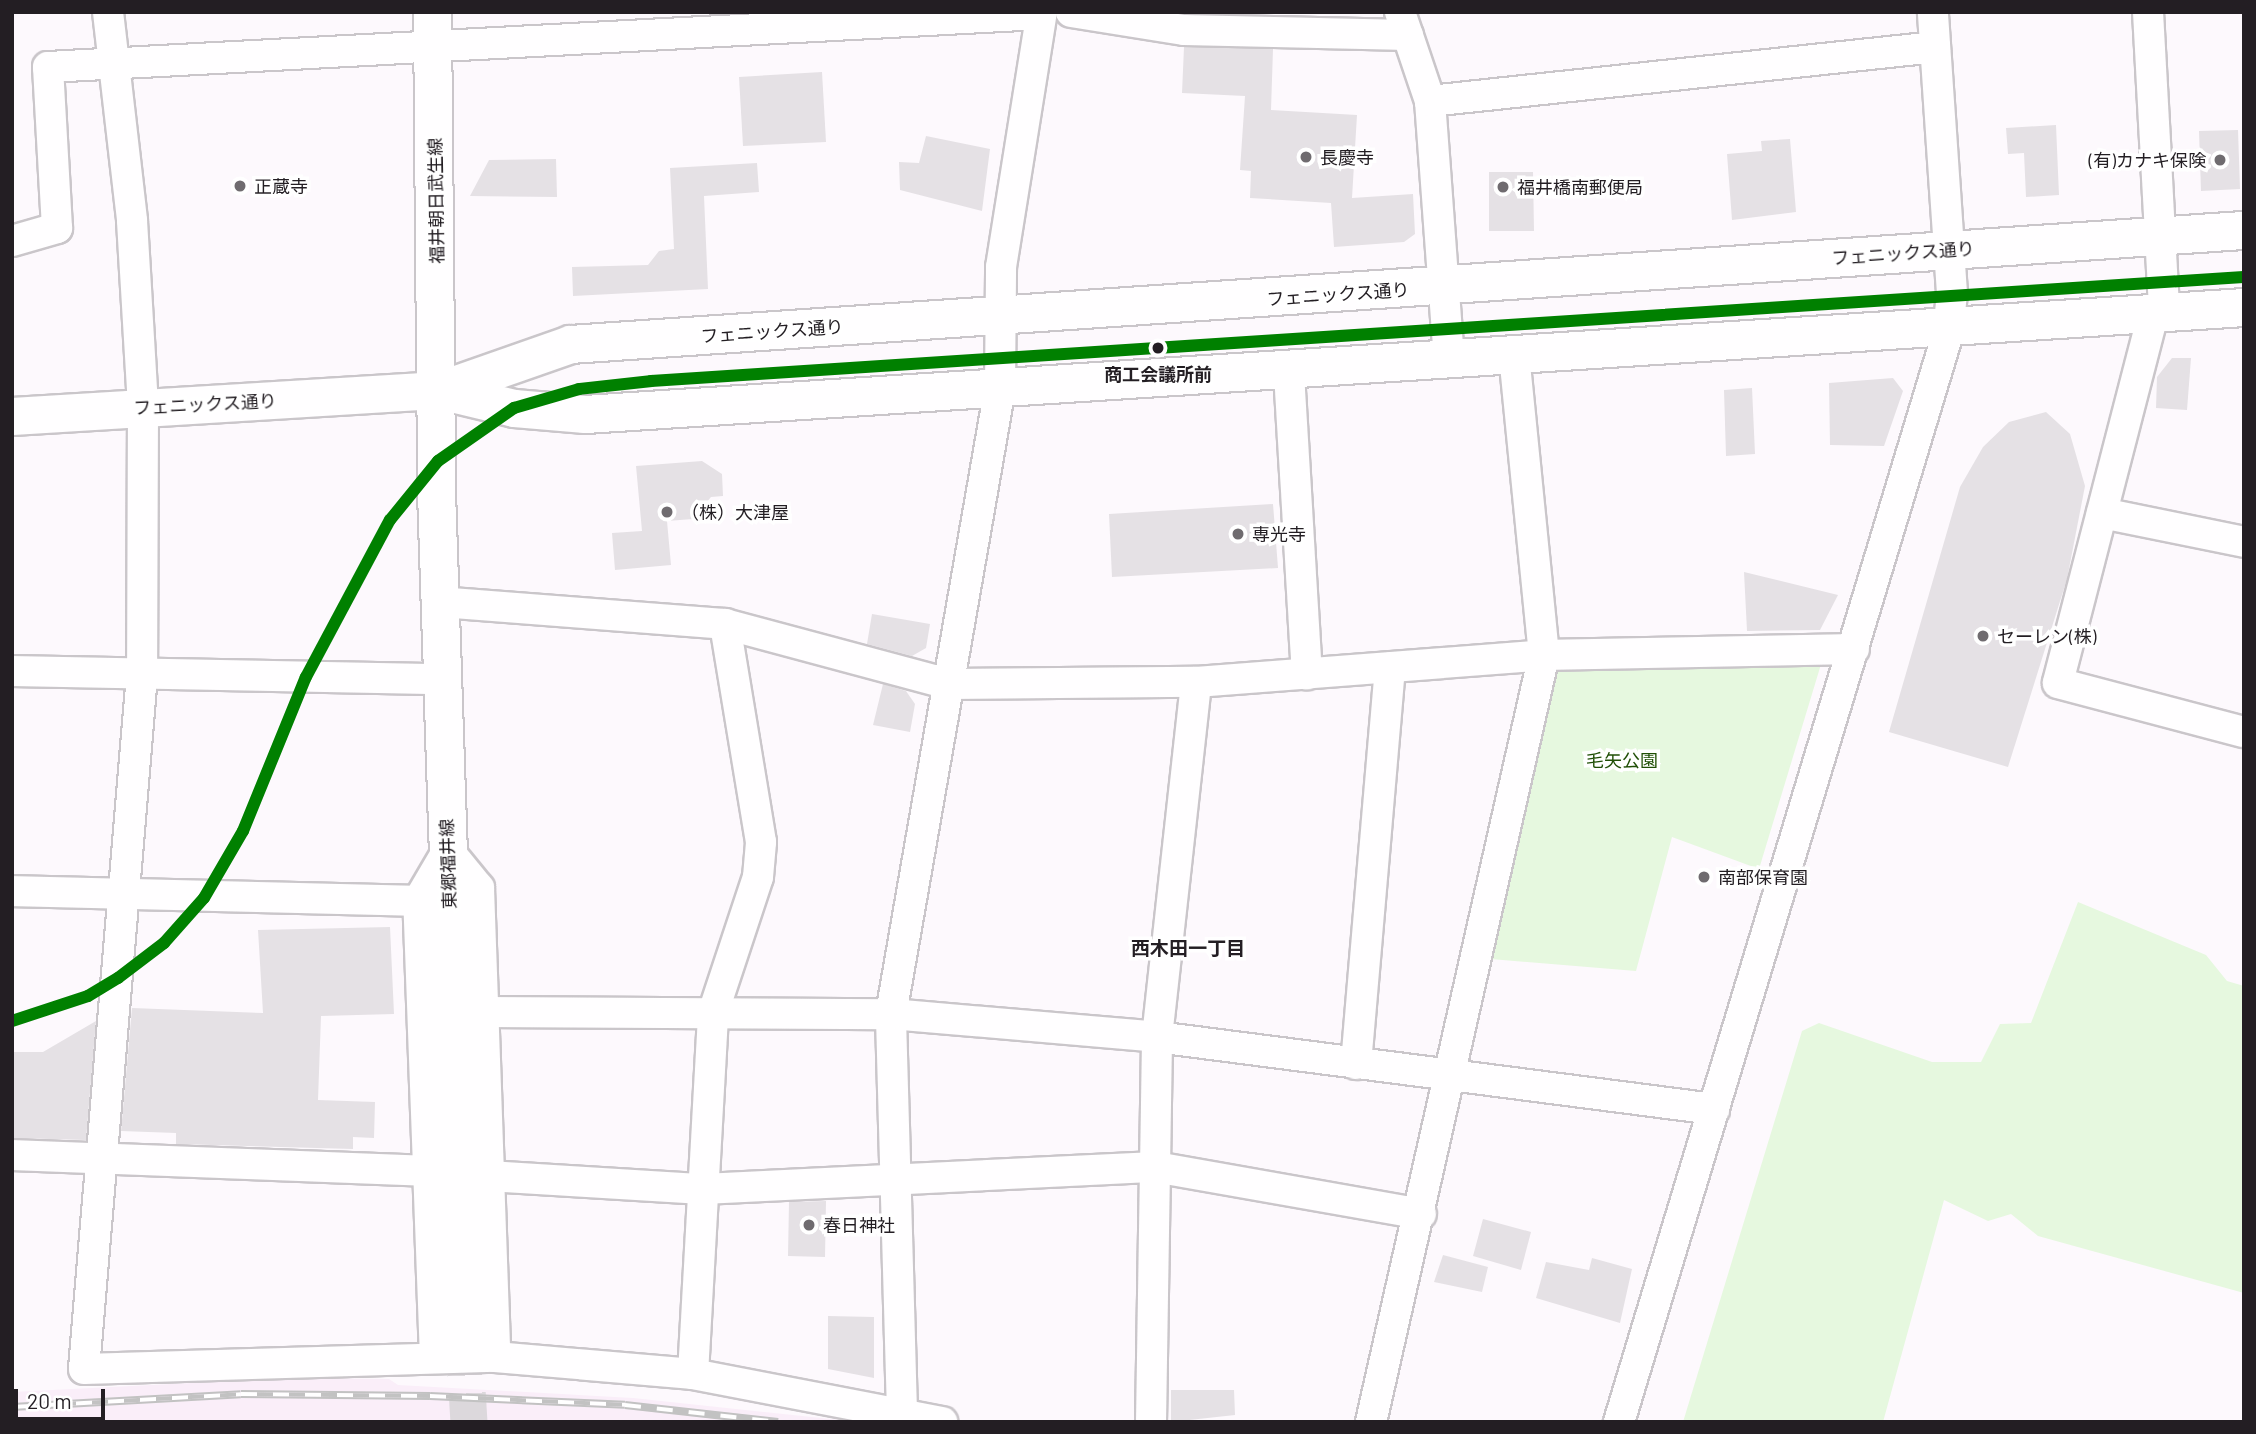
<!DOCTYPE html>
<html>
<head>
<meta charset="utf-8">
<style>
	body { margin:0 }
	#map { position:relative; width:2256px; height:1434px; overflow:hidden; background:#fdf9fd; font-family:Barlow,"Noto Sans JP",sans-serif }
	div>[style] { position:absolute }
	.built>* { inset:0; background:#faeef9 }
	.green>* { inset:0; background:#e6f8df }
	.building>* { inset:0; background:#e5e1e5 }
	.major-tunnel>* { height:37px; margin-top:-18.5px; transform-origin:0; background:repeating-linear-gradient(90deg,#dcd8dc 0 37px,transparent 0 55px) }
	.roads { filter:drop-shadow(2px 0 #cac6ca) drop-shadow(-2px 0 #cac6ca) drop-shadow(0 2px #cac6ca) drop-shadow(0 -2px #cac6ca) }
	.minor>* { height:30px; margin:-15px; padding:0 15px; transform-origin:15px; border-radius:15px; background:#fffeff }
	.major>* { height:37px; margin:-18.5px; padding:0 18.5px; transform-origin:18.5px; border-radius:18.5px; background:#fffeff }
	.rail>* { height:8px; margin-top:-4px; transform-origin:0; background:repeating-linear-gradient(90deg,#fff 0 16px,#c2c2c2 0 32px); box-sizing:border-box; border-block:2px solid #c2c2c2 }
	.rail-1>* { height:12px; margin:-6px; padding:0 6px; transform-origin:6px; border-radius:6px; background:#008000 }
	.dots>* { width:19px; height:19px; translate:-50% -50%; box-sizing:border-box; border:4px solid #fff; border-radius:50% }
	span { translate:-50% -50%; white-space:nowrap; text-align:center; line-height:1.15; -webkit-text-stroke:7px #fff; paint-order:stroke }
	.poi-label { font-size:18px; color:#231e23 }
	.left { translate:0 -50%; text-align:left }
	.right { translate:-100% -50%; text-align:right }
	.street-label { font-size:18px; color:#231e23 }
	.stop-label { font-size:18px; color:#231e23; font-weight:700 }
	.park-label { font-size:18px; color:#204f06 }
	.neighbourhood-label { font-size:19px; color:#231e23; font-weight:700 }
	.frame { position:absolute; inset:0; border:14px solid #231e23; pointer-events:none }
	.scale { position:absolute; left:14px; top:1389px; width:91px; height:32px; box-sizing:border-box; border:4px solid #231e23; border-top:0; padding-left:9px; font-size:21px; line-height:24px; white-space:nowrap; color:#231e23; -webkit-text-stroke:5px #fff; paint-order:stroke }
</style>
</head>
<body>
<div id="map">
	<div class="built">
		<i style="clip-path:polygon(289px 1378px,389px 1379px,398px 1385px,633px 1398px,859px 1422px,12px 1422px,12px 1392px)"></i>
	</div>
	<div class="green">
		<i style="clip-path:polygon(1822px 661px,1759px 869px,1672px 837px,1636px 971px,1479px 958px,1550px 670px)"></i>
		<i style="clip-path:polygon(2078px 902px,2206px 955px,2227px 981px,2244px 986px,2244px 1293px,2038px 1236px,2011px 1214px,1988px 1221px,1944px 1200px,1883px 1422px,1683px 1422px,1802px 1031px,1819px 1023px,1932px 1062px,1981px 1062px,2000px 1024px,2031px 1023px)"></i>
	</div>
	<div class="building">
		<i style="clip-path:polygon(1184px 47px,1273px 49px,1271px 110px,1357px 115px,1352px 198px,1413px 194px,1415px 234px,1404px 242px,1334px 247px,1331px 203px,1250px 198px,1251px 171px,1240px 170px,1245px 96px,1182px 93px)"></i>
		<i style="clip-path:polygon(822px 72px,826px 142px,743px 146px,739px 77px)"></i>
		<i style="clip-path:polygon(2056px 125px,2059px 195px,2026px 197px,2024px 153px,2008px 154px,2006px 128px)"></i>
		<i style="clip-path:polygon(2238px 130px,2240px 189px,2201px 191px,2199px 131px)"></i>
		<i style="clip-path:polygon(926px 136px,990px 149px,982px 211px,900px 190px,899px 162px,919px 163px)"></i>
		<i style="clip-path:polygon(1790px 139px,1796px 212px,1732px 220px,1727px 154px,1762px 151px,1761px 141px)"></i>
		<i style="clip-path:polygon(556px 159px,557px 197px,470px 196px,489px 160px)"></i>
		<i style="clip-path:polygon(757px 163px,759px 192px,704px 196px,708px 289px,573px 296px,572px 267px,648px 265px,659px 251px,674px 249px,670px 168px)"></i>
		<i style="clip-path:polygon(1489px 172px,1533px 172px,1534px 231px,1489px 231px)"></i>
		<i style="clip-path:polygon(2172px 358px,2191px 358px,2187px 410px,2156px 408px,2157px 377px)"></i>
		<i style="clip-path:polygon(1893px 378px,1903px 391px,1884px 446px,1830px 445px,1829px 383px)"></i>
		<i style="clip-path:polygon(1752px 388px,1755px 454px,1726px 456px,1724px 390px)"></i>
		<i style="clip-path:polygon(2046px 412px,2070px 434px,2085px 486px,2067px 579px,2008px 767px,1889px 732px,1960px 487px,1983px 447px,2009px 422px)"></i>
		<i style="clip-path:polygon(702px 461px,722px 474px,723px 496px,711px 497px,693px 519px,667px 521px,671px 565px,615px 570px,612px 533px,642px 531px,636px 466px)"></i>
		<i style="clip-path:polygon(1273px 504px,1278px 568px,1112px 577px,1109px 514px)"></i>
		<i style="clip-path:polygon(1744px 572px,1838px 595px,1820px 630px,1747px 631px)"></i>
		<i style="clip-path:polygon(872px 614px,930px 624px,926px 648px,912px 656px,867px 644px)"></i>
		<i style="clip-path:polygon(883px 684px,906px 691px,915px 704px,910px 732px,873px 725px)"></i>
		<i style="clip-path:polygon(390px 927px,394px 1014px,321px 1016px,318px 1100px,375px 1102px,374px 1138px,353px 1137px,353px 1149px,176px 1144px,176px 1133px,121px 1131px,132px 1008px,263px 1013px,258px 930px)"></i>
		<i style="clip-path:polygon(96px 1021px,86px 1140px,12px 1138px,12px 1052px,43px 1052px)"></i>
		<i style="clip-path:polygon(826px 1201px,825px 1257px,788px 1256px,789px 1202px)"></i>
		<i style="clip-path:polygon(1483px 1219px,1531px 1232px,1521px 1270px,1473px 1256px)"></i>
		<i style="clip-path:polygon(1443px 1255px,1488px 1267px,1482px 1292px,1434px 1282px)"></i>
		<i style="clip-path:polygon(1592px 1258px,1632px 1269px,1620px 1323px,1536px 1298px,1546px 1262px,1589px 1270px)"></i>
		<i style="clip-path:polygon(828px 1316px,874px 1317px,874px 1378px,828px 1369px)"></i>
		<i style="clip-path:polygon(1171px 1390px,1234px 1390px,1235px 1415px,1171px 1422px)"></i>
	</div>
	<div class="major-tunnel">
		<i style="left:464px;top:1338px;width:84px;rotate:86.6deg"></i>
	</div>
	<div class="roads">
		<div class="minor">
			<i style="left:108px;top:12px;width:210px;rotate:83.4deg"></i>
			<i style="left:132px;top:221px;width:186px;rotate:86.6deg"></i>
			<i style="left:143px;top:407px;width:268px;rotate:90.2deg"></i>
			<i style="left:142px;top:675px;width:696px;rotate:94.78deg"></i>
			<i style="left:84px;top:1369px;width:411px;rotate:-1.7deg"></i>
			<i style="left:495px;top:1357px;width:199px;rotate:4.9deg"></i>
			<i style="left:693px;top:1374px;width:254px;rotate:10.9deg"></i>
			<i style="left:1071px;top:12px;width:114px;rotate:9.1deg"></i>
			<i style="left:1184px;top:30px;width:224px;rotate:1.3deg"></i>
			<i style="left:1400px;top:12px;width:94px;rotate:71.4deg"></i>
			<i style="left:1430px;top:101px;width:261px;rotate:85.8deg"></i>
			<i style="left:2148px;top:12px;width:298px;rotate:86.9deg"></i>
			<i style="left:1430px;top:101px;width:508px;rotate:-6.1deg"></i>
			<i style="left:12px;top:241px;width:47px;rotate:-16.1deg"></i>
			<i style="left:57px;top:228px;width:161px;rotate:-93.2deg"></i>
			<i style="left:48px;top:67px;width:994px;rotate:-3.06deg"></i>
			<i style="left:2154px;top:311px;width:384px;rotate:104.5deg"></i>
			<i style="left:2058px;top:683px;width:192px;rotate:14.8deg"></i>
			<i style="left:1289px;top:373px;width:302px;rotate:86.6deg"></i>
			<i style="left:2102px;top:513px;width:145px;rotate:11.5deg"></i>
			<i style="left:440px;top:602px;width:286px;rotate:4.4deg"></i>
			<i style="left:725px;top:624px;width:232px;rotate:15deg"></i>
			<i style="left:949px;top:684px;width:247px;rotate:-0.5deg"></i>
			<i style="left:1196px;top:682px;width:349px;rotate:-4.4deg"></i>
			<i style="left:1544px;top:655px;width:310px;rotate:-1.1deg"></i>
			<i style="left:12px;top:671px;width:429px;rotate:1.1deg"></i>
			<i style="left:12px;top:891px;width:406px;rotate:1.4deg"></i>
			<i style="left:482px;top:1012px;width:409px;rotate:0.3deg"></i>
			<i style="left:891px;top:1014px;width:267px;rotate:4.9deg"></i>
			<i style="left:1157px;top:1037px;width:562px;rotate:7.37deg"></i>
			<i style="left:1356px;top:1064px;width:398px;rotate:-85.1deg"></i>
			<i style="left:12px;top:1155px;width:417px;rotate:2.2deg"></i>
			<i style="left:488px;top:1176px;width:215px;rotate:3.5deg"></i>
			<i style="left:703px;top:1189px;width:453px;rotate:-2.8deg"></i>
			<i style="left:1155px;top:1167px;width:270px;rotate:10deg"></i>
			<i style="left:435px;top:1358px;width:457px;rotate:-92.1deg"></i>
			<i style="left:418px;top:901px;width:59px;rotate:-59.5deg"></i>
			<i style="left:448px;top:850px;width:49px;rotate:50.8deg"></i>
			<i style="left:479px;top:888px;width:469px;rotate:88deg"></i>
			<i style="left:693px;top:1374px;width:362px;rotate:-86.8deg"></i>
			<i style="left:713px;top:1013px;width:143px;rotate:-71.7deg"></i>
			<i style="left:758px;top:877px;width:35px;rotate:-85deg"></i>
			<i style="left:761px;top:842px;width:221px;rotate:-99.4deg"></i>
			<i style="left:902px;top:1412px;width:398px;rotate:-91.6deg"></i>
			<i style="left:891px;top:1014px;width:635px;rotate:-80.12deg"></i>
			<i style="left:1000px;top:388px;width:121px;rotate:-89.5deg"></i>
			<i style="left:1001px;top:267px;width:258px;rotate:-80.9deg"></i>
			<i style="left:1151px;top:1422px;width:385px;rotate:-89.1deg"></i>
			<i style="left:1157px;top:1037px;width:357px;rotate:-83.7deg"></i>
			<i style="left:1371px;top:1422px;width:786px;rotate:-77.29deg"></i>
			<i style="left:1544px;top:655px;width:301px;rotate:-95.7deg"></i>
			<i style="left:1619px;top:1422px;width:1138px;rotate:-73.19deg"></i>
			<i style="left:1948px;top:333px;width:40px;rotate:-84.3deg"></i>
			<i style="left:1952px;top:293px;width:282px;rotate:-93.9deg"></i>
		</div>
		<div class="major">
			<i style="left:432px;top:12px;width:479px;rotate:89.5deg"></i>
			<i style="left:436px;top:491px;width:847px;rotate:88.11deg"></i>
			<i style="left:439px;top:390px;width:139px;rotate:-19.3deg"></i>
			<i style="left:570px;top:344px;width:1678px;rotate:-3.9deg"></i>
			<i style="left:12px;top:416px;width:428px;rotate:-3.5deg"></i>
			<i style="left:439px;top:390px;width:77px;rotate:13.5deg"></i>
			<i style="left:514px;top:408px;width:71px;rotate:4.8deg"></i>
			<i style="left:585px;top:414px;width:1662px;rotate:-3.69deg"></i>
		</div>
	</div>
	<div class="rail">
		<i style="left:12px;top:1407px;width:229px;rotate:-3.2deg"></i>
		<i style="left:241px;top:1394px;width:189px;rotate:0.6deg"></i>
		<i style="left:430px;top:1396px;width:195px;rotate:2.6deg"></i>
		<i style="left:625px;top:1405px;width:154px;rotate:6.3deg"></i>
	</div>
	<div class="rail-1">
		<i style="left:12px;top:1021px;width:80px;rotate:-18.2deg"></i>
		<i style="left:88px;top:996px;width:35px;rotate:-31deg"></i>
		<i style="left:118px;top:978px;width:58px;rotate:-37.3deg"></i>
		<i style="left:164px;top:943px;width:60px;rotate:-48.4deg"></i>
		<i style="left:204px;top:898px;width:78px;rotate:-59.8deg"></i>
		<i style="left:243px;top:831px;width:166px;rotate:-67.8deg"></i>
		<i style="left:306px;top:677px;width:178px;rotate:-61.9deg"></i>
		<i style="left:390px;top:520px;width:76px;rotate:-50.9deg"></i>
		<i style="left:438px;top:461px;width:93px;rotate:-34.9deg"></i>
		<i style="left:514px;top:408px;width:68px;rotate:-16.3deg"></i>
		<i style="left:579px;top:389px;width:72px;rotate:-6.3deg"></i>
		<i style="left:651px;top:381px;width:1596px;rotate:-3.74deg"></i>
	</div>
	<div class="dots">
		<i style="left:1306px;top:157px;background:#6f6b6f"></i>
		<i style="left:2220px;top:160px;background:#6f6b6f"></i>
		<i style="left:240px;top:186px;background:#6f6b6f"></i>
		<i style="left:1503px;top:187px;background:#6f6b6f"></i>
		<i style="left:1158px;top:348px;background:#231e23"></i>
		<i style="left:667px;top:512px;background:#6f6b6f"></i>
		<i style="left:1238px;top:534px;background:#6f6b6f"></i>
		<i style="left:1983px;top:636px;background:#6f6b6f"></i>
		<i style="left:1704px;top:877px;background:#6f6b6f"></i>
		<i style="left:809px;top:1225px;background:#6f6b6f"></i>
	</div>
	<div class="poi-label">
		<span class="left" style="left:1320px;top:157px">長慶寺</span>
		<span class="right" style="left:2206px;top:160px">(有)カナキ保険</span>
		<span class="left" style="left:254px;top:186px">正蔵寺</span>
		<span class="left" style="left:1517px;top:187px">福井橋南郵便局</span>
		<span class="left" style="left:681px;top:512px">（株）大津屋</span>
		<span class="left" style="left:1252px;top:534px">専光寺</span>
		<span class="left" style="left:1997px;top:636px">セーレン(株)</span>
		<span class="left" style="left:1718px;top:877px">南部保育園</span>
		<span class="left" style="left:823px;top:1225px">春日神社</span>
	</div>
	<div class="street-label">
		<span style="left:436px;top:201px;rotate:-91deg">福井朝日武生線</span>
		<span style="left:1903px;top:253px;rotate:-4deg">フェニックス通り</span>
		<span style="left:1338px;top:294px;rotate:-4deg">フェニックス通り</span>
		<span style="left:772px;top:331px;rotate:-4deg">フェニックス通り</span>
		<span style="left:205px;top:404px;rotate:-3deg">フェニックス通り</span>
		<span style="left:448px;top:864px;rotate:-92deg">東郷福井線</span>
	</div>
	<div class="stop-label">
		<span style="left:1158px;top:374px">商工会議所前</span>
	</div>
	<div class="park-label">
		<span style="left:1622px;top:760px">毛矢公園</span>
	</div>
	<div class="neighbourhood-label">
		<span style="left:1188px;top:948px">西木田一丁目</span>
	</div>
	<div class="frame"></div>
	<div class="scale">20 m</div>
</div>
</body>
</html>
